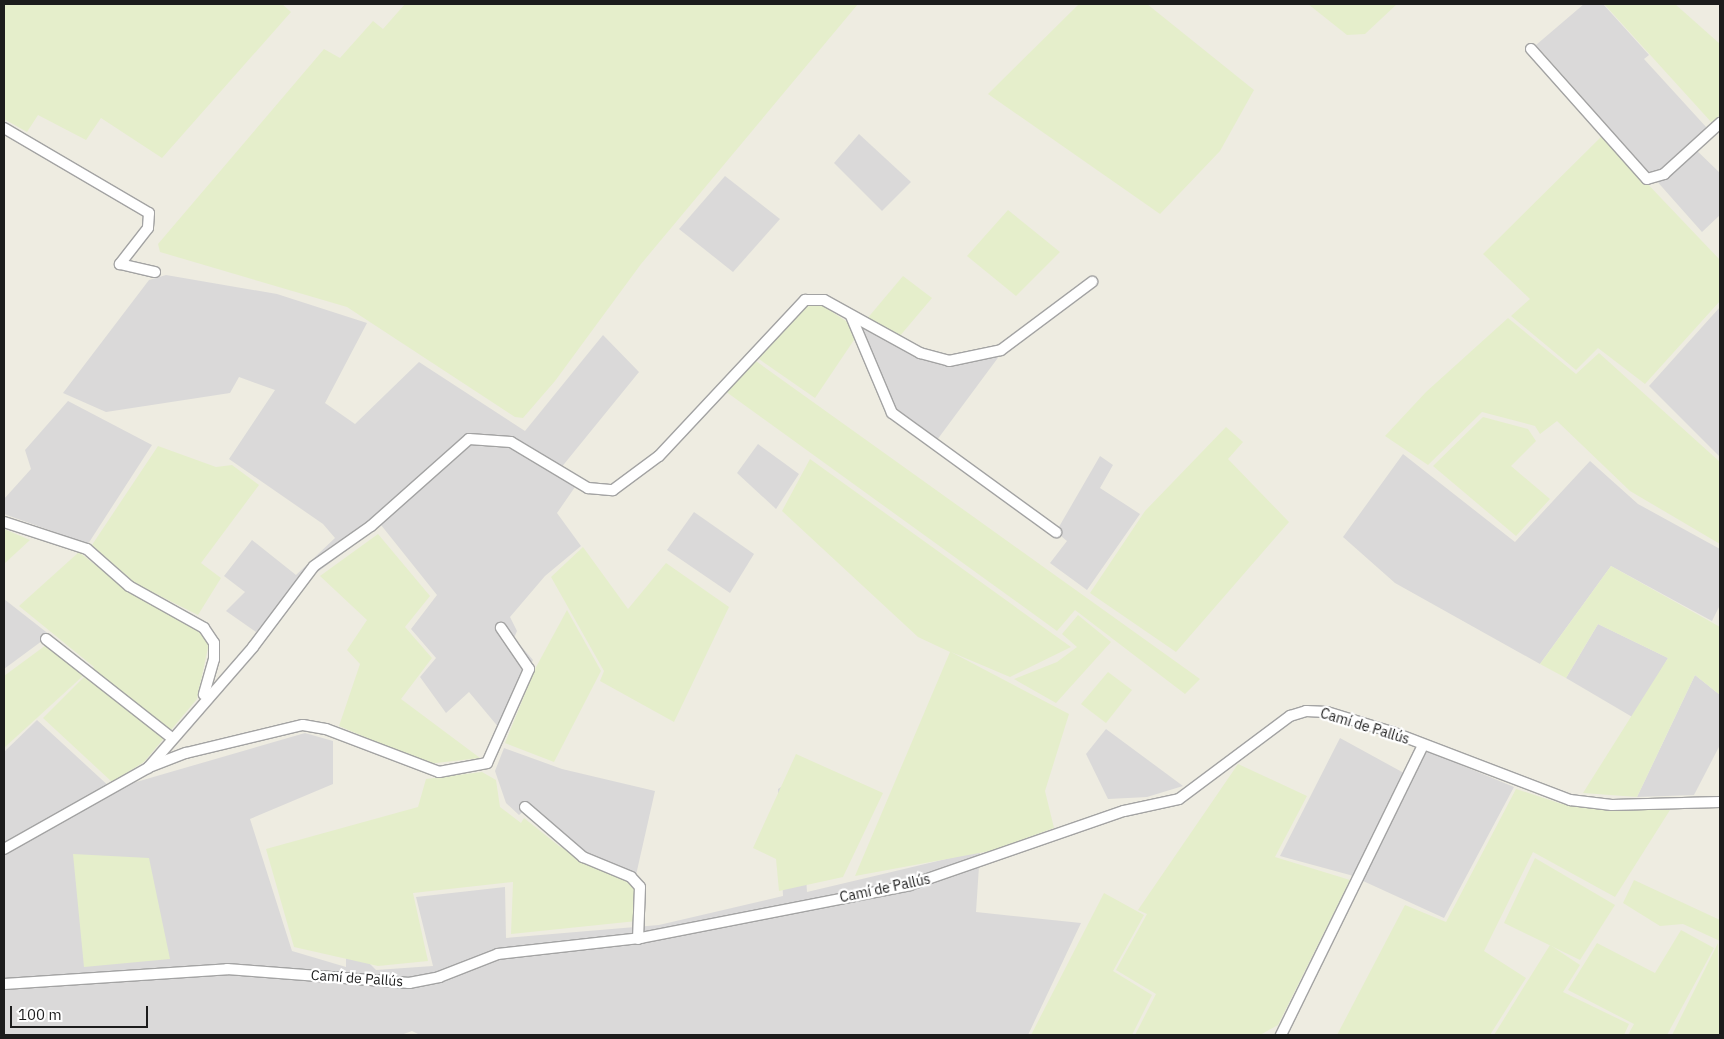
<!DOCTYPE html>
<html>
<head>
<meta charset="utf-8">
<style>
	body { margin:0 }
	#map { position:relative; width:1724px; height:1039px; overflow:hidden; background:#eeece1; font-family:"IBM Plex Sans",sans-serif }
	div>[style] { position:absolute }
	.residential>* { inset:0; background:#dad9d9 }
	.farmland>* { inset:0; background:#e5eecb }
	.roads { filter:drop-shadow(1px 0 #a3a3a3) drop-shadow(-1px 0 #a3a3a3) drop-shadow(0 1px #a3a3a3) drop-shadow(0 -1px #a3a3a3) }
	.minor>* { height:10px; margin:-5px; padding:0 5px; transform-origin:5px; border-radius:5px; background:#fff }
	span { translate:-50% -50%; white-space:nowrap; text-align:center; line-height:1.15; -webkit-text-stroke:4.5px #fff; paint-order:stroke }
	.street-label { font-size:14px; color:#1c1c1c }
	.frame { position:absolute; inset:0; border:5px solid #1c1c1c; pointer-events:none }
	.scale { position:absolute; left:10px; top:1006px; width:138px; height:22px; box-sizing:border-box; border:2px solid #1c1c1c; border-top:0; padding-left:6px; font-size:15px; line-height:18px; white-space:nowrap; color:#1c1c1c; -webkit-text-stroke:4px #fff; paint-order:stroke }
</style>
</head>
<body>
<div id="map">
	<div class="residential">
		<i style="clip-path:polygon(1584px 4px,1603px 4px,1649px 55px,1644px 59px,1707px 128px,1690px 144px,1720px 173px,1720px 215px,1702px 232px,1536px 45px)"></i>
		<i style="clip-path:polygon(859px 134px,911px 182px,882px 211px,834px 163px)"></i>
		<i style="clip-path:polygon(725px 176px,780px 219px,733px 272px,679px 229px)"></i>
		<i style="clip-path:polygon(166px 275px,277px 294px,367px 323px,325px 403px,355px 424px,419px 362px,525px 431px,603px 335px,639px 372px,556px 474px,575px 487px,557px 513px,581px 546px,545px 576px,510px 617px,517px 631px,514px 638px,533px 660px,500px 729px,469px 692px,446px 713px,420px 677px,436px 658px,411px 629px,437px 595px,381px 525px,292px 591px,256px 632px,226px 611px,245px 592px,224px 576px,252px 540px,296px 575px,335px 538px,323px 524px,229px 459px,275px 390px,239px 377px,230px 393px,106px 412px,63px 393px,149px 280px)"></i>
		<i style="clip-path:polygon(1720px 307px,1720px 457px,1649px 386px)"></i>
		<i style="clip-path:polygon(862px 327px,928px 359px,957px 365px,1000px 355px,937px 440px,898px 414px)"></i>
		<i style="clip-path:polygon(68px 401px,152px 445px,88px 544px,4px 514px,4px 499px,31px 469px,25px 450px)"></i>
		<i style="clip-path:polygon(758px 444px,799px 474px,776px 509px,737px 473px)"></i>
		<i style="clip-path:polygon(1403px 454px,1515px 542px,1590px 461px,1638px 504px,1720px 549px,1720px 605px,1712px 621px,1611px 566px,1540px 664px,1395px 583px,1343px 537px)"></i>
		<i style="clip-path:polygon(1100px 456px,1113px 465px,1100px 488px,1140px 514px,1087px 590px,1050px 563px,1067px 541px,1056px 532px)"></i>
		<i style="clip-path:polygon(694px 512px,754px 554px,730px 593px,667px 550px)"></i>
		<i style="clip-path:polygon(4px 599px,50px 635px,4px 669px)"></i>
		<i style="clip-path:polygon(1598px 624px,1668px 658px,1634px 718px,1566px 678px)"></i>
		<i style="clip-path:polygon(1695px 675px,1720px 695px,1720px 745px,1694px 795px,1637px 797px)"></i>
		<i style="clip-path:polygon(37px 720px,112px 789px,305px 733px,333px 741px,333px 784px,250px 819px,292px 951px,346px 967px,346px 926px,359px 953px,376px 970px,433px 966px,416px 897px,505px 887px,506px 938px,659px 925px,783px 896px,778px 789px,799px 776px,807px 892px,980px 851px,976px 912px,1081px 923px,1028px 1035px,420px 1035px,412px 1031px,401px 1035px,4px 1035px,4px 752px)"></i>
		<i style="clip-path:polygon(1106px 729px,1183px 786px,1147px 797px,1108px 799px,1086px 754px)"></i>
		<i style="clip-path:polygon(1340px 738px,1413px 778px,1425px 750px,1514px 787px,1444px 918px,1350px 875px,1280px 856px)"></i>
		<i style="clip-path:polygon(504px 748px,562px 769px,655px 791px,636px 875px,583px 854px,526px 809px,519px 815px,506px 803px,495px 771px)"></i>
	</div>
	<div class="farmland">
		<i style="clip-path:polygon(4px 4px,282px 4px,291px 12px,162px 158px,101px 118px,86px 140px,38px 115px,27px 132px,4px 119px)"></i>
		<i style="clip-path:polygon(405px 4px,858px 4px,641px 264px,555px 381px,523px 418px,515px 417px,347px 307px,160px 252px,158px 244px,324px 49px,340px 58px,373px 21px,383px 29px)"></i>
		<i style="clip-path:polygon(1079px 4px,1147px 4px,1254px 90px,1220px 151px,1160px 214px,988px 94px)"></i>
		<i style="clip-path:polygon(1308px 4px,1397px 4px,1365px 34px,1347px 35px)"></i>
		<i style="clip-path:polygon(1604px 4px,1675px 4px,1720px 44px,1720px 115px,1712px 123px)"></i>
		<i style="clip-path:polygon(1602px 136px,1720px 260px,1720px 301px,1645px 384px,1598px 348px,1576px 370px,1511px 316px,1530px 299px,1483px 254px)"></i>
		<i style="clip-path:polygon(1008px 210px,1060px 252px,1016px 296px,967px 256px)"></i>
		<i style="clip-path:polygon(903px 276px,932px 298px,899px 337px,866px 320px)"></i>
		<i style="clip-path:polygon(817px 302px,849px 323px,856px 337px,815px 398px,756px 357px,806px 303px)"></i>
		<i style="clip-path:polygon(1508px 318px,1576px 374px,1599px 353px,1720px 462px,1720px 544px,1630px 491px,1557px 421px,1540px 434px,1535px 426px,1482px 412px,1428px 465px,1385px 436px,1426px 392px)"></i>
		<i style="clip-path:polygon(753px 359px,1045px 568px,1200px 679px,1185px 694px,1075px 610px,1057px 631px,725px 391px)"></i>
		<i style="clip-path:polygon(1483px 417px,1528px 429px,1536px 441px,1511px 466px,1550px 499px,1516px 536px,1433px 466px)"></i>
		<i style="clip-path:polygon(1226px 427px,1243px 442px,1228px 459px,1289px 522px,1176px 652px,1090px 593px,1145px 511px)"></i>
		<i style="clip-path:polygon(158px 446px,216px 467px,232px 465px,259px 485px,201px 563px,221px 578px,198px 615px,136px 584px,92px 545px)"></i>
		<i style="clip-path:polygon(810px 459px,1071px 647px,1010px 677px,951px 652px,1069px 714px,1045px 791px,1054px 828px,990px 851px,855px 876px,950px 652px,918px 637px,782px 511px)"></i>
		<i style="clip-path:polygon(4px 529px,30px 540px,4px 564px)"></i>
		<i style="clip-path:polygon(378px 534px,430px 596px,405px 627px,432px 658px,401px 699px,480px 758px,427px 764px,339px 726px,360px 664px,347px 650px,367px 620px,320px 576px)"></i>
		<i style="clip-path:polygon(583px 547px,628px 609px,666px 563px,729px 607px,674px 722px,600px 681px,604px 671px,551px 577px)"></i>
		<i style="clip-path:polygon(79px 552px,129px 592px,199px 632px,209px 643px,197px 699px,144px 762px,112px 782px,43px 718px,94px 667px,19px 606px)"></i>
		<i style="clip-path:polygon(1611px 566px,1720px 627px,1720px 695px,1695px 675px,1637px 797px,1583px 793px,1668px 658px,1598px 624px,1566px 678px,1540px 664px)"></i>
		<i style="clip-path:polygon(567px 610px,601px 671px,554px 762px,505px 743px,535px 669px)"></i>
		<i style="clip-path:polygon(1078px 615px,1111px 642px,1056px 703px,1014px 679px,1057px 662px,1077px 647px,1062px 634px)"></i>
		<i style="clip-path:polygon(46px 645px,84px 675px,4px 748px,4px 676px)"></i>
		<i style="clip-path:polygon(1108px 672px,1132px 690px,1106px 723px,1081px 704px)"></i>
		<i style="clip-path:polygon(796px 754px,883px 793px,843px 877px,779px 891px,776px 859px,753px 848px)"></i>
		<i style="clip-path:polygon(1238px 764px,1307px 796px,1275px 857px,1350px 880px,1278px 1025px,1260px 1035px,1135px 1035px,1156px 994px,1116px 970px,1147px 914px,1138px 910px)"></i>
		<i style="clip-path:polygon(482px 772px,496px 780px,500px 807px,521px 823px,524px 818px,559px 846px,637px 886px,637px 921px,511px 934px,513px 882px,413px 893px,428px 961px,378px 966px,294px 947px,266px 849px,418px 807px,426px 779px)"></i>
		<i style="clip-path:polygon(1516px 789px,1562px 804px,1670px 810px,1615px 897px,1533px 852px,1484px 951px,1526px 978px,1490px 1035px,1337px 1035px,1405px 905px,1446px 922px)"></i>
		<i style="clip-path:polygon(73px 854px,149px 858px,170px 959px,84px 967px)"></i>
		<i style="clip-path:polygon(1535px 858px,1615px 905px,1580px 960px,1504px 923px)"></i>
		<i style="clip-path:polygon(1634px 880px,1720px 920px,1720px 941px,1683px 924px,1660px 926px,1623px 903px)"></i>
		<i style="clip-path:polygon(1104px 893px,1144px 915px,1113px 971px,1152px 995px,1132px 1035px,1031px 1035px)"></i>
		<i style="clip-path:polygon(1681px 930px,1714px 948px,1667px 1035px,1628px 1035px,1634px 1024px,1568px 990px,1597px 943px,1655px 973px)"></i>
		<i style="clip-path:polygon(1718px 943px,1720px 1035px,1672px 1035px)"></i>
		<i style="clip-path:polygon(1550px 945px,1580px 965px,1563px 992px,1629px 1024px,1624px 1035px,1494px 1035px)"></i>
	</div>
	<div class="roads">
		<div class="minor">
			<i style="left:1531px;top:49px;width:174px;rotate:48.3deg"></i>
			<i style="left:1647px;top:179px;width:18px;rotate:-16deg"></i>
			<i style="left:1664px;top:174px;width:76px;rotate:-42.3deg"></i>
			<i style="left:4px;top:128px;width:168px;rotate:30.4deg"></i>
			<i style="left:149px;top:213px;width:15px;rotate:94deg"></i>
			<i style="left:148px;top:228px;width:46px;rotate:127.9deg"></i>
			<i style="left:120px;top:264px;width:36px;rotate:13deg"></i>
			<i style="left:851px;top:316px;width:105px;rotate:67.1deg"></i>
			<i style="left:892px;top:413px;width:203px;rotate:36deg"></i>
			<i style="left:4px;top:522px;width:87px;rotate:18deg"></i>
			<i style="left:87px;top:549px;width:56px;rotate:41.4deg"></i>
			<i style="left:129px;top:586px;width:86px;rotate:29.2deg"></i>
			<i style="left:204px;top:628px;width:18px;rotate:56deg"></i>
			<i style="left:214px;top:643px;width:16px;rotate:90deg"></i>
			<i style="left:214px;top:659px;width:37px;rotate:106deg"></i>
			<i style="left:46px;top:639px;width:160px;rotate:38.2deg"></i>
			<i style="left:149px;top:767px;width:40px;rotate:-21deg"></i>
			<i style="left:186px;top:753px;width:120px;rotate:-13.5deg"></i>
			<i style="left:303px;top:725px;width:23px;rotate:10deg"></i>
			<i style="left:326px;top:729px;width:121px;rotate:20.8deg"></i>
			<i style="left:439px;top:772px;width:49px;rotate:-10.6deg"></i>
			<i style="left:487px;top:763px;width:103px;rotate:-65.9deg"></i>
			<i style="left:529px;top:669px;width:50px;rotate:-124.3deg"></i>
			<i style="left:525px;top:807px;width:77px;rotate:40.8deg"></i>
			<i style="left:583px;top:857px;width:52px;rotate:22.6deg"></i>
			<i style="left:631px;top:877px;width:13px;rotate:48deg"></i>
			<i style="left:640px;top:887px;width:52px;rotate:92.2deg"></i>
			<i style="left:4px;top:849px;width:165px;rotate:-29.4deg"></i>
			<i style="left:148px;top:768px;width:160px;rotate:-49deg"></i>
			<i style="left:253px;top:647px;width:101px;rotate:-53deg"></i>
			<i style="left:314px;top:566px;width:70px;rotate:-35.1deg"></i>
			<i style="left:371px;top:526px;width:131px;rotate:-41.6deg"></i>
			<i style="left:469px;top:439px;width:42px;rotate:4.1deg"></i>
			<i style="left:511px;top:442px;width:90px;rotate:30.9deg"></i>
			<i style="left:588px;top:488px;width:25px;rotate:5deg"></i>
			<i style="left:613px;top:490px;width:57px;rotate:-36.5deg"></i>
			<i style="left:659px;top:456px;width:214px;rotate:-46.9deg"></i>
			<i style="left:805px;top:300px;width:19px"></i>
			<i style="left:824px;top:300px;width:110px;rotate:28.9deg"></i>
			<i style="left:920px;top:353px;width:30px;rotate:15deg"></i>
			<i style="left:949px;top:361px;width:53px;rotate:-11.9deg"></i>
			<i style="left:1001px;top:350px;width:114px;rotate:-36.8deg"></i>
			<i style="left:4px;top:984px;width:224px;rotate:-3.8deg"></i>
			<i style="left:227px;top:969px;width:183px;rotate:4.4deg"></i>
			<i style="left:409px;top:983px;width:31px;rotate:-11deg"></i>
			<i style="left:439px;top:977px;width:63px;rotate:-21.3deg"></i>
			<i style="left:498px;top:954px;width:144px;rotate:-6.4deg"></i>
			<i style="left:641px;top:938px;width:274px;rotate:-11.1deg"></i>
			<i style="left:910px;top:885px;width:226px;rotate:-19.1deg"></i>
			<i style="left:1124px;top:811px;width:56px;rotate:-12.3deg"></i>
			<i style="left:1179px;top:799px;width:139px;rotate:-36.8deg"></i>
			<i style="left:1290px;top:716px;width:17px;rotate:-17deg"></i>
			<i style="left:1306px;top:711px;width:21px;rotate:3deg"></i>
			<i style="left:1327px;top:712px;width:68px;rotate:17.1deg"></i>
			<i style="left:1392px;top:732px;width:191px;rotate:20.9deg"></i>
			<i style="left:1570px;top:800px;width:42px;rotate:6.8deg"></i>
			<i style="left:1612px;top:805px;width:108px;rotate:-1.6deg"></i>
			<i style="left:1281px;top:1035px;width:323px;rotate:-63.9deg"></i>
		</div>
	</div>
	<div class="street-label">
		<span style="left:1365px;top:726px;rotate:17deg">Camí de Pallús</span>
		<span style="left:885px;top:888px;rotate:-12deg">Camí de Pallús</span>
		<span style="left:357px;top:978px;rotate:4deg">Camí de Pallús</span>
	</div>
	<div class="frame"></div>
	<div class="scale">100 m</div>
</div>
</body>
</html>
